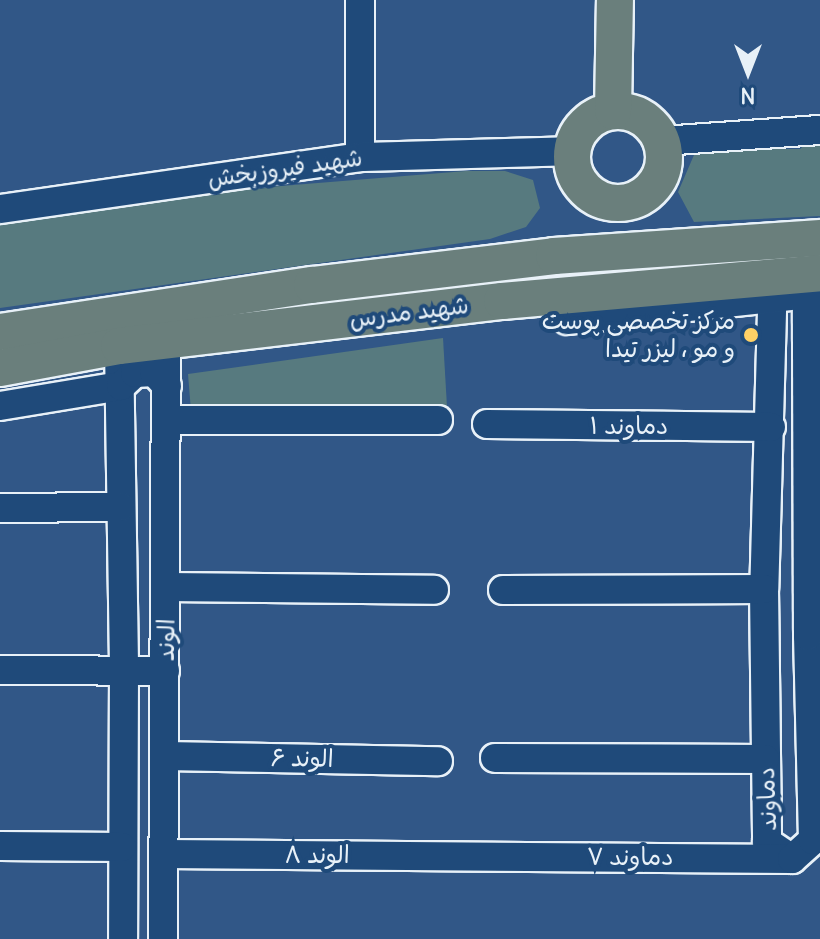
<!DOCTYPE html>
<html>
<head>
<meta charset="utf-8">
<style>
	body { margin:0 }
	#map { position:relative; width:820px; height:939px; overflow:hidden; background:#315787; font-family:Delius,"Playpen Sans Arabic",sans-serif }
	div>[style] { position:absolute }
	.green>* { inset:0; background:#577a7f }
	.roads { filter:drop-shadow(2px 0 #e8f1f8) drop-shadow(-2px 0 #e8f1f8) drop-shadow(0 2px #e8f1f8) drop-shadow(0 -2px #e8f1f8) }
	.minor>* { height:28px; margin:-14px; padding:0 14px; transform-origin:14px; border-radius:14px; background:#1f4a7a }
	.major>* { height:36px; margin:-18px; padding:0 18px; transform-origin:18px; border-radius:18px; background:#6a7f7c }
	.major>.ring { margin:-18px; padding:0; box-sizing:content-box; background:none; border:36px solid #6a7f7c; border-radius:50% }
	.dots>* { width:22px; height:22px; translate:-50% -50%; box-sizing:border-box; border:4px solid #1f4a7a; border-radius:50% }
	span { translate:-50% -50%; white-space:nowrap; text-align:center; line-height:1.15; -webkit-text-stroke:8px #1f4a7a; paint-order:stroke }
	.street-label { font-size:24px; color:#e8f1f8 }
	.poi-label { font-size:24px; color:#e8f1f8 }
	.right { translate:-100% -50%; text-align:right }
	.north { position:absolute; left:708px; top:32px; width:80px; height:80px; -webkit-text-stroke:6px #1f4a7a; paint-order:stroke; rotate:180deg; font-size:22px; font-weight:700; line-height:32px; text-align:center; color:#e8f1f8 }
	.north::after { content:''; display:block; margin:auto; width:28px; height:36px; background:#e8f1f8; clip-path:polygon(50% 0,100% 100%,50% 72%,0 100%) }
</style>
</head>
<body>
<div id="map">
	<div class="green">
		<i style="clip-path:polygon(815px 136px,820px 136px,820px 216px,694px 222px,678px 192px,694px 155px,738px 149px,800px 149px)"></i>
		<i style="clip-path:polygon(466px 171px,505px 171px,533px 180px,540px 208px,526px 227px,490px 239px,0 308px,0 225px,136px 202px,256px 188px)"></i>
		<i style="clip-path:polygon(443px 338px,447px 407px,191px 411px,188px 374px)"></i>
	</div>
	<div class="roads">
		<div class="minor">
			<i style="left:662px;top:141px;width:158px;rotate:-4deg"></i>
			<i style="left:360px;top:157px;width:157px;rotate:-90deg"></i>
			<i style="left:0;top:209px;width:364px;rotate:-8.2deg"></i>
			<i style="left:360px;top:157px;width:212px;rotate:-1.6deg"></i>
			<i style="left:773px;top:276px;width:313px;rotate:91.6deg"></i>
			<i style="left:764px;top:589px;width:253px;rotate:89.3deg"></i>
			<i style="left:767px;top:842px;width:30px;rotate:34deg"></i>
			<i style="left:567px;top:320px;width:225px;rotate:-6.1deg"></i>
			<i style="left:119px;top:346px;width:325px;rotate:89.1deg"></i>
			<i style="left:124px;top:671px;width:268px;rotate:90.2deg"></i>
			<i style="left:0;top:406px;width:123px;rotate:-9.4deg"></i>
			<i style="left:121px;top:386px;width:19px;rotate:-43deg"></i>
			<i style="left:135px;top:373px;width:19px;rotate:-3deg"></i>
			<i style="left:154px;top:372px;width:19px;rotate:47deg"></i>
			<i style="left:168px;top:420px;width:270px"></i>
			<i style="left:487px;top:424px;width:284px;rotate:0.6deg"></i>
			<i style="left:0;top:508px;width:121px;rotate:-0.5deg"></i>
			<i style="left:167px;top:587px;width:267px;rotate:0.6deg"></i>
			<i style="left:503px;top:590px;width:261px;rotate:-0.2deg"></i>
			<i style="left:0;top:670px;width:165px;rotate:0.3deg"></i>
			<i style="left:166px;top:756px;width:272px;rotate:1.1deg"></i>
			<i style="left:495px;top:758px;width:270px;rotate:0.2deg"></i>
			<i style="left:0;top:846px;width:122px;rotate:0.5deg"></i>
			<i style="left:165px;top:854px;width:627px;rotate:0.46deg"></i>
			<i style="left:792px;top:859px;width:28px;rotate:-42deg"></i>
			<i style="left:813px;top:840px;width:204px;rotate:-91.4deg"></i>
			<i style="left:808px;top:636px;width:363px;rotate:-90.2deg"></i>
			<i style="left:163px;top:939px;width:598px;rotate:-89.71deg"></i>
		</div>
		<div class="major">
			<i class="ring" style="left:572px;top:111px;width:56px;height:56px"></i>
			<i style="left:613px;top:111px;width:111px;rotate:-89deg"></i>
			<i style="left:0;top:332px;width:316px;rotate:-8.6deg"></i>
			<i style="left:312px;top:285px;width:244px;rotate:-6.8deg"></i>
			<i style="left:554px;top:256px;width:267px;rotate:-3.9deg"></i>
			<i style="left:0;top:368px;width:121px;rotate:-10.5deg"></i>
			<i style="left:119px;top:346px;width:386px;rotate:-6.7deg"></i>
			<i style="left:502px;top:301px;width:319px;rotate:-5deg"></i>
		</div>
	</div>
	<div class="dots">
		<i style="left:751px;top:335px;background:#ffd166"></i>
	</div>
	<div class="street-label">
		<span style="left:285px;top:168px;rotate:-8deg">شهید فیروزبخش</span>
		<span style="left:409px;top:312px;rotate:-7deg">شهید مدرس</span>
		<span style="left:629px;top:426px">دماوند ۱</span>
		<span style="left:166px;top:640px;rotate:-89deg">الوند</span>
		<span style="left:302px;top:758px;rotate:1deg">الوند ۶</span>
		<span style="left:767px;top:799px;rotate:-92deg">دماوند</span>
		<span style="left:317px;top:855px">الوند ۸</span>
		<span style="left:630px;top:857px">دماوند ۷</span>
	</div>
	<div class="poi-label">
		<span class="right" style="left:735px;top:335px">مرکز تخصصی پوست<br>و مو ، لیزر تیدا</span>
	</div>
	<div class="north">N</div>
</div>
</body>
</html>
